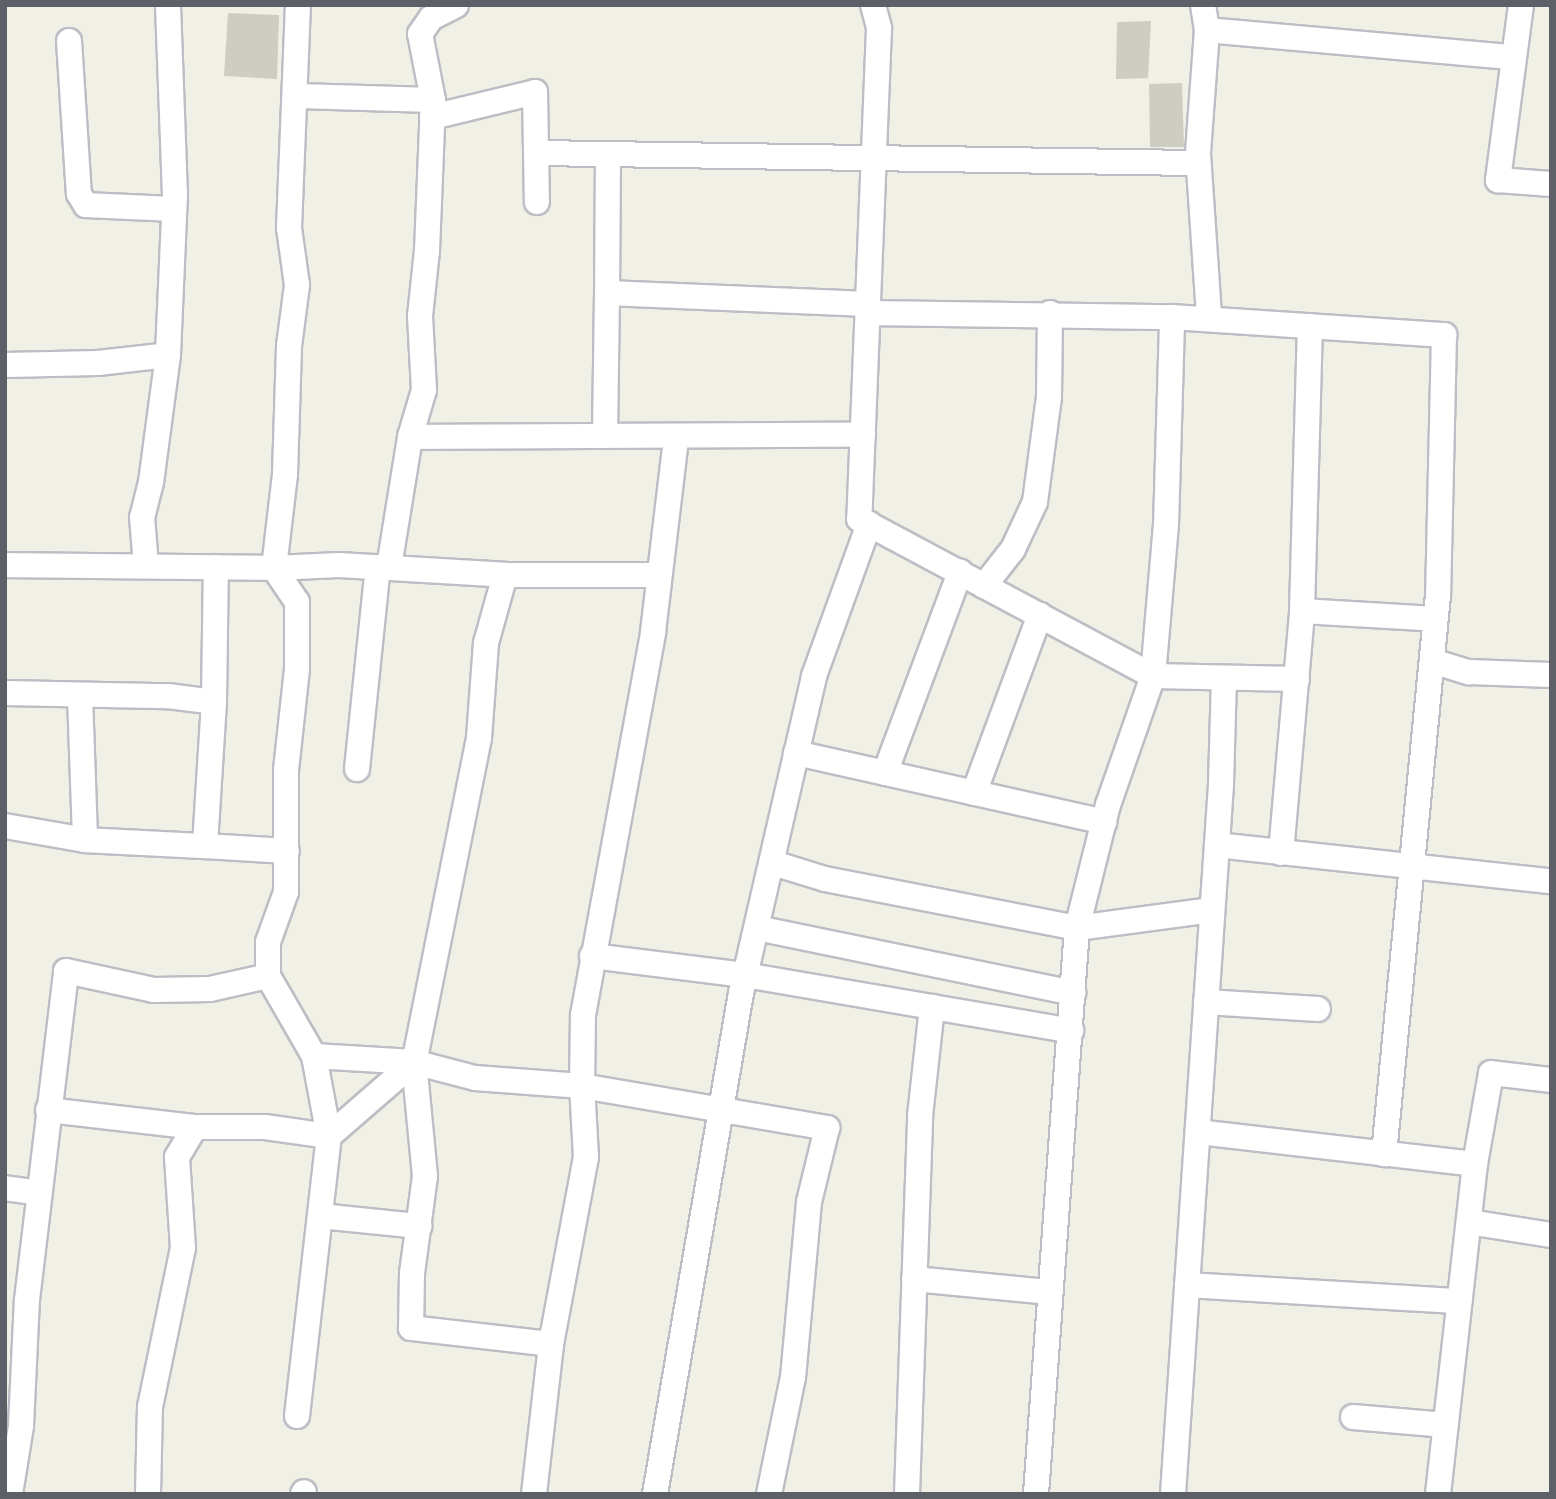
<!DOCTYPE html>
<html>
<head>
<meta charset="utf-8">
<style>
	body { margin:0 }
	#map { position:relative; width:1556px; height:1499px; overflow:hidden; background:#f0f0e6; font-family:"DejaVu Sans",sans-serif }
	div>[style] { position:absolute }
	.building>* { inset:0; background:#cecdc4 }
	.roads { filter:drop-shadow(2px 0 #bdbec5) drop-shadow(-2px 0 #bdbec5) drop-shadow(0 2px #bdbec5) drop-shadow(0 -2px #bdbec5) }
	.street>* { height:24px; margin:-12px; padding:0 12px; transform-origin:12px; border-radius:12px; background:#fff }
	span { translate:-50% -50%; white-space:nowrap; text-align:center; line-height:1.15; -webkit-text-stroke:7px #fff; paint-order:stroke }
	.frame { position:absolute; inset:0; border:7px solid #5d6067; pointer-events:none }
</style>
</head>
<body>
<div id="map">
	<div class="building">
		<i style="clip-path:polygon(228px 13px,279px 15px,277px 79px,224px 76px)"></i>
		<i style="clip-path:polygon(1151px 21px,1148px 78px,1116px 79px,1117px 22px)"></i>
		<i style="clip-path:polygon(1182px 83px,1184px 147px,1150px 147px,1149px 84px)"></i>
	</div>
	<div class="roads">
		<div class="street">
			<i style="left:168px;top:5px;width:189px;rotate:87.9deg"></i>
			<i style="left:175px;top:194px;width:161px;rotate:92.5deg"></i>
			<i style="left:873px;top:5px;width:24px;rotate:75deg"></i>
			<i style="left:879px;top:28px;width:491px;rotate:92.3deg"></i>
			<i style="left:859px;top:519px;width:333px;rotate:28.1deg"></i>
			<i style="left:1153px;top:676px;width:144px;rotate:1.2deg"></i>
			<i style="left:1203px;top:5px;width:25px;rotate:81deg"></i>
			<i style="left:1207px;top:30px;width:124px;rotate:94.2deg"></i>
			<i style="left:1198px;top:154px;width:163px;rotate:86.1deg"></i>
			<i style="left:1521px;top:5px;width:177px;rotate:97.5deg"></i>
			<i style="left:1498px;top:180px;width:53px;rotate:4.3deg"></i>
			<i style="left:1207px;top:30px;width:306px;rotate:5.1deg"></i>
			<i style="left:69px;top:41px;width:153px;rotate:86.3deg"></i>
			<i style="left:79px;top:194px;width:13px;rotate:58deg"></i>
			<i style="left:86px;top:205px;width:87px;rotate:2.6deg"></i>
			<i style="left:297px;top:96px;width:136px;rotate:1.7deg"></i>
			<i style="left:432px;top:117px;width:106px;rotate:-13.6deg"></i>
			<i style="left:535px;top:92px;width:110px;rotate:89deg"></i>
			<i style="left:536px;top:153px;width:662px;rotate:0.87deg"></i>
			<i style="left:608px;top:155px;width:138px;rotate:90.4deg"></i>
			<i style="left:607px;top:293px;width:261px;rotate:2.4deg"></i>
			<i style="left:868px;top:313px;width:304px;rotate:0.8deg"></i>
			<i style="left:5px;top:365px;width:93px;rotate:-1.2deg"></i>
			<i style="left:98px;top:363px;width:70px;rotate:-6.5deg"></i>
			<i style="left:168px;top:355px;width:128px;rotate:97.6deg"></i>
			<i style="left:151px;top:482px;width:36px;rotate:104deg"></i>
			<i style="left:142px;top:517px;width:49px;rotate:85.3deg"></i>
			<i style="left:605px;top:436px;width:143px;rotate:-89.2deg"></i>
			<i style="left:410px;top:437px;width:49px;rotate:-73.4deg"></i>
			<i style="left:424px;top:390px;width:74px;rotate:-93.1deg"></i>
			<i style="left:420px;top:316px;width:65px;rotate:-83.9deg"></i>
			<i style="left:427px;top:251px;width:151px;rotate:-87.7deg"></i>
			<i style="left:433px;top:100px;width:67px;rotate:-101.1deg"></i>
			<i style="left:420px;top:34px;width:19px;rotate:-55deg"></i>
			<i style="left:431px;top:18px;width:28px;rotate:-27deg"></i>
			<i style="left:5px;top:565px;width:269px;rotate:0.6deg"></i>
			<i style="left:274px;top:568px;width:95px;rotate:-83.3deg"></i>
			<i style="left:285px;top:474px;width:128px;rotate:-88.2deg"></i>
			<i style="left:289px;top:346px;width:62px;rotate:-82.5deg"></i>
			<i style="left:297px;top:285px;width:58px;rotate:-98deg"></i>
			<i style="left:289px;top:228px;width:223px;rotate:-87.7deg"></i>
			<i style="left:389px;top:567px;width:132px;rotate:-80.8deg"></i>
			<i style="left:410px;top:437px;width:453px;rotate:-0.3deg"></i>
			<i style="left:274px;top:568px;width:41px;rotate:55.9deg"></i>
			<i style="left:297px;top:602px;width:67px;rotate:90deg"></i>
			<i style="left:297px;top:669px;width:102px;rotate:96.2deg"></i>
			<i style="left:286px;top:770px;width:122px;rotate:90deg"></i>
			<i style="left:286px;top:892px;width:53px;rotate:109.8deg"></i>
			<i style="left:268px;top:942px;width:34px;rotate:90deg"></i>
			<i style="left:268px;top:976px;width:92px;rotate:60.1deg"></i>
			<i style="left:314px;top:1056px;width:100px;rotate:3.4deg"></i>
			<i style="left:274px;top:568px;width:65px;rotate:-2.6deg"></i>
			<i style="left:339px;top:565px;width:166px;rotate:3.4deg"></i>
			<i style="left:505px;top:575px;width:154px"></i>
			<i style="left:505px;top:575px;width:71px;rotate:105.6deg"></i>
			<i style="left:486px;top:643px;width:95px;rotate:94.2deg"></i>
			<i style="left:479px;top:738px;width:330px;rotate:101.3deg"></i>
			<i style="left:414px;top:1062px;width:63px;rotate:14.7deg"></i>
			<i style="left:475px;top:1078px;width:107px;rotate:4.3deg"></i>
			<i style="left:582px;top:1086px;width:71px;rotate:-89.2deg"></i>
			<i style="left:583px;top:1015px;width:389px;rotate:-79.6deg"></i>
			<i style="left:653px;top:632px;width:194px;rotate:-83.2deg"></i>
			<i style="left:984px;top:586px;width:47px;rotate:-51.9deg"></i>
			<i style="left:1013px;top:549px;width:52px;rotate:-64.9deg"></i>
			<i style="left:1035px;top:502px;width:106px;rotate:-82.4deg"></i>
			<i style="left:1049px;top:397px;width:84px;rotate:-89.3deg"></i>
			<i style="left:1302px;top:611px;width:133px;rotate:3.4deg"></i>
			<i style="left:1432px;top:661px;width:39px;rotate:17deg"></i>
			<i style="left:1469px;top:672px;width:82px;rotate:2.1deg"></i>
			<i style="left:5px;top:693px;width:163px;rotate:1.1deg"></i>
			<i style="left:168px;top:696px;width:46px;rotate:7.4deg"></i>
			<i style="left:214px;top:702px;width:144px;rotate:93.6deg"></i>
			<i style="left:205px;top:846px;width:82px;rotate:3.5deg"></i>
			<i style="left:80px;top:695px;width:145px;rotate:88deg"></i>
			<i style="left:214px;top:702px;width:135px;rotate:-89.2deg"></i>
			<i style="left:796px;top:753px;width:316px;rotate:12.6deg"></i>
			<i style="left:357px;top:769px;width:203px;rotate:-84.1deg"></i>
			<i style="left:885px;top:773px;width:215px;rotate:-69.5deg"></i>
			<i style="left:974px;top:793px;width:190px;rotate:-69.7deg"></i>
			<i style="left:5px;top:826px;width:81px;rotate:9.9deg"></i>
			<i style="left:85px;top:840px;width:120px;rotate:2.9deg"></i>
			<i style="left:1217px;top:845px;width:336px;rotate:6.2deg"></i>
			<i style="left:1281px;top:853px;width:243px;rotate:-85deg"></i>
			<i style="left:1302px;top:611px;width:285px;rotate:-88.4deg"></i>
			<i style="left:773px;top:863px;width:54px;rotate:17.1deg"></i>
			<i style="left:825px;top:879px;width:257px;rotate:11deg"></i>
			<i style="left:1077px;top:928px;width:136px;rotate:-7.6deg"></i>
			<i style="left:757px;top:928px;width:323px;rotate:11.6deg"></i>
			<i style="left:592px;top:956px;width:154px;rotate:7.1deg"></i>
			<i style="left:745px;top:975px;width:331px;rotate:9.7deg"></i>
			<i style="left:1206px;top:1002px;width:112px;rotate:3.6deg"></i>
			<i style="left:414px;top:1062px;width:115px;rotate:84.5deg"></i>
			<i style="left:425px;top:1176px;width:98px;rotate:97.6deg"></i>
			<i style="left:412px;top:1273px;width:55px;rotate:91deg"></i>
			<i style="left:411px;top:1328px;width:141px;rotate:6.5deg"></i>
			<i style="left:48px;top:1110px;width:148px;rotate:6.6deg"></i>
			<i style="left:1198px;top:1132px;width:279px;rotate:6.6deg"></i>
			<i style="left:1475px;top:1164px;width:332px;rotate:96.4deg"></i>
			<i style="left:329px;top:1136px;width:113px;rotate:-41deg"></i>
			<i style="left:1475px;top:1164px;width:92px;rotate:-80deg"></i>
			<i style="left:1491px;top:1073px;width:60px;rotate:6.7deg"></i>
			<i style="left:5px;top:1188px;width:35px;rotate:8deg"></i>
			<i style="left:320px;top:1216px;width:100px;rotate:5.8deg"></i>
			<i style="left:1469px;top:1222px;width:83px;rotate:9deg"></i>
			<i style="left:914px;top:1279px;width:137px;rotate:5.5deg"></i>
			<i style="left:1187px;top:1285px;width:273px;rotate:3.4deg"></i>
			<i style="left:297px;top:1416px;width:282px;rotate:-83.5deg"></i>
			<i style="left:329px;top:1136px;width:81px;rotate:-100.6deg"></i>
			<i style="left:1353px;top:1417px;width:93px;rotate:4.9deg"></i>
			<i style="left:10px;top:1494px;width:69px;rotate:-80.8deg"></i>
			<i style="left:21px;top:1426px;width:126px;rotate:-87.3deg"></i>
			<i style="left:27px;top:1300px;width:331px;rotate:-83.2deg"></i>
			<i style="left:66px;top:971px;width:90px;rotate:12.2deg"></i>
			<i style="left:154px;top:990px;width:56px;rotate:-1deg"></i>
			<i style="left:210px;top:989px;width:59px;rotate:-12.6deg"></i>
			<i style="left:148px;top:1494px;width:87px;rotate:-88.7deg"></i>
			<i style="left:150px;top:1407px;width:162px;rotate:-78.3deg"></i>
			<i style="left:183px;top:1248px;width:91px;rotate:-93.8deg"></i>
			<i style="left:177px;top:1157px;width:35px;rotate:-59deg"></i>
			<i style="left:195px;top:1127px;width:70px"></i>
			<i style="left:265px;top:1127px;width:65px;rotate:8deg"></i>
			<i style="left:303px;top:1494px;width:2px;rotate:-63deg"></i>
			<i style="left:534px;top:1494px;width:151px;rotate:-83.5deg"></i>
			<i style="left:551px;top:1344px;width:190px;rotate:-79.4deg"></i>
			<i style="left:586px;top:1157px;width:71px;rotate:-93.2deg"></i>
			<i style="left:582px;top:1086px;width:249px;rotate:9.7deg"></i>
			<i style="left:827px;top:1128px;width:76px;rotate:103.7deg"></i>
			<i style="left:809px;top:1202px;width:176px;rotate:95.2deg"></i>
			<i style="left:793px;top:1377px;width:119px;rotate:101.6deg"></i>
			<i style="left:655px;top:1494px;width:508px;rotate:-80.26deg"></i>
			<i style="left:741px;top:993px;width:325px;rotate:-77deg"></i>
			<i style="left:814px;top:676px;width:162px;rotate:-70.1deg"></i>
			<i style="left:907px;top:1494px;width:378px;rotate:-88deg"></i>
			<i style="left:920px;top:1116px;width:110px;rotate:-83.7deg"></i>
			<i style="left:1036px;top:1494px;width:567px;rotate:-85.86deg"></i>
			<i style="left:1077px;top:928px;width:127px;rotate:-75.9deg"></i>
			<i style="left:1108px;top:805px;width:137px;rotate:-70.8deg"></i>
			<i style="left:1153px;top:676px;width:152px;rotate:-85.1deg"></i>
			<i style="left:1166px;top:525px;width:208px;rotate:-88.3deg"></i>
			<i style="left:1172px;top:317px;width:273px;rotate:3.8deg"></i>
			<i style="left:1444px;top:335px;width:260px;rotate:91.3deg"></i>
			<i style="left:1438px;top:595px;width:562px;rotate:95.52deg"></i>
			<i style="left:1173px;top:1494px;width:712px;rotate:-86.13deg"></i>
			<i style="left:1221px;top:784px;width:106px;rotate:-88.4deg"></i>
		</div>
	</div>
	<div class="frame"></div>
</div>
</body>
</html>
